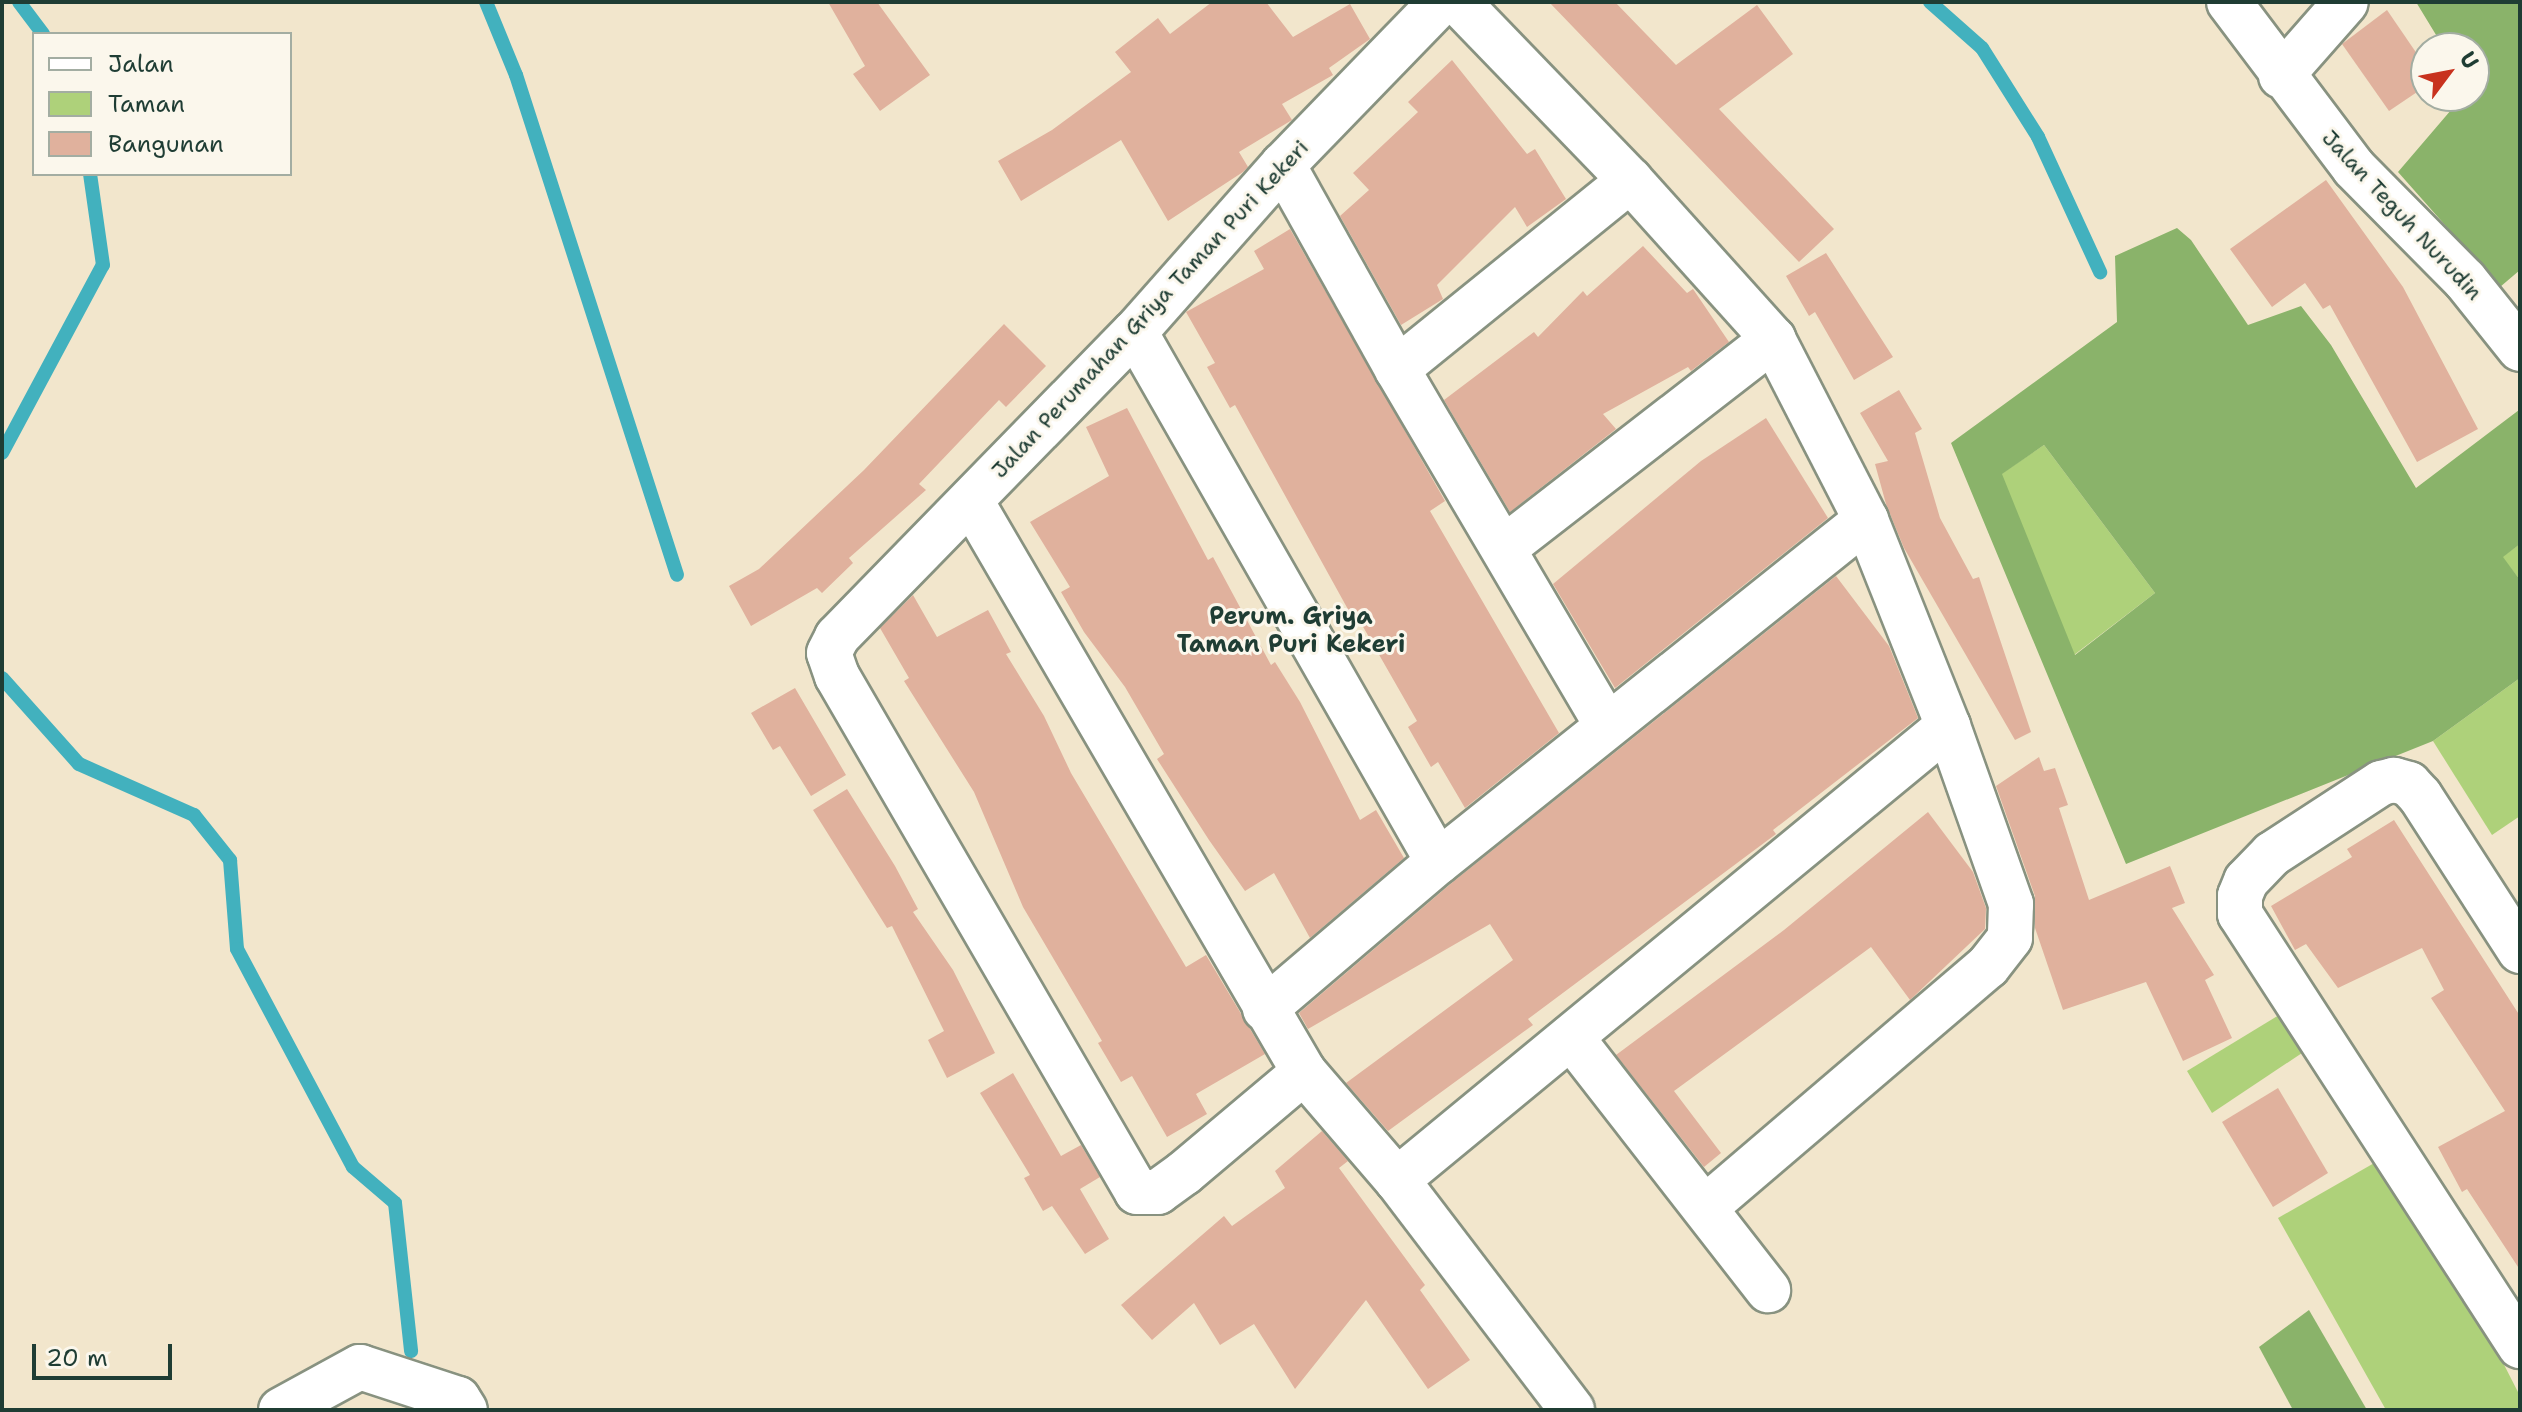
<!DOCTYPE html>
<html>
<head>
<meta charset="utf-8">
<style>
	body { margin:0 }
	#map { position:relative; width:2522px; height:1412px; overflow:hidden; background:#f2e6cc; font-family:"Shantell Sans",sans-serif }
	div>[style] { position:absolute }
	.green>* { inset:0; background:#aed17a }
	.forest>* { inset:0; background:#8ab36a }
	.stream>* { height:14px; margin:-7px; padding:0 7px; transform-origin:7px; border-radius:7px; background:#42b1be }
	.building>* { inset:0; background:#e0b19d }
	.roads { filter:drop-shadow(2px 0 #889280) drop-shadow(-2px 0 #889280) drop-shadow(0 2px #889280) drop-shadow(0 -2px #889280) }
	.minor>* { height:44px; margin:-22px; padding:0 22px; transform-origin:22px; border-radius:22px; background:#fff }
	span { translate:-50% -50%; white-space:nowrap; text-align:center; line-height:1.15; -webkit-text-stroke:6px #fbf7ec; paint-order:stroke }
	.street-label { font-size:22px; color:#1f3d34 }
	.neighbourhood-label { font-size:24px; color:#1f3d34; font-weight:700 }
	.frame { position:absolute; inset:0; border:4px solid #1f3d34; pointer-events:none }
	.legend { position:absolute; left:32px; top:32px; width:260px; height:144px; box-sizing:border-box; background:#fbf7ec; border:2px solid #a3ada2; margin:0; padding:10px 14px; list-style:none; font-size:24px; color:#1f3d34 }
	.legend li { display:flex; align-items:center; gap:16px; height:40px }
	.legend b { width:40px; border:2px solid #a3ada2 }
	.north { position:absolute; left:2410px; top:32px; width:80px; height:80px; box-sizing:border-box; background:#fbf7ec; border:2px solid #a3ada2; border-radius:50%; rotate:58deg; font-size:22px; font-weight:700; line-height:32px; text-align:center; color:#1f3d34 }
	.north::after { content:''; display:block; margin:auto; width:28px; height:36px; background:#c8321e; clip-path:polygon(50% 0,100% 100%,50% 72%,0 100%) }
	.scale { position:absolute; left:32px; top:1344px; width:140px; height:36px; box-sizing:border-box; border:4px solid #1f3d34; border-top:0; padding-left:10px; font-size:24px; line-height:28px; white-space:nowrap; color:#1f3d34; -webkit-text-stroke:6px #fbf7ec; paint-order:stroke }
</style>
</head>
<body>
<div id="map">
	<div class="green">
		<i style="clip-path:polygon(2044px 445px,2155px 593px,2074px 655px,2001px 474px)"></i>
		<i style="clip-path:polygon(2520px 544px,2520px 580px,2502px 557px)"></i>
		<i style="clip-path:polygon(2520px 678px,2520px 816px,2492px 835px,2433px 741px)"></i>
		<i style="clip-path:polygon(2284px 1012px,2308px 1049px,2212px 1113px,2187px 1071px)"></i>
		<i style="clip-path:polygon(2376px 1162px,2496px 1349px,2520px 1396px,2520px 1410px,2386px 1410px,2278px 1218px)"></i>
	</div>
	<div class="forest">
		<i style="clip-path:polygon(2416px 2px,2520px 2px,2520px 270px,2500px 287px,2398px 172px,2463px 96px,2474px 96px,2474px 48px,2444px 48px)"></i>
		<i style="clip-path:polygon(evenodd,2177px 228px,2191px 240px,2248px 325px,2301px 306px,2331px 345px,2416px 488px,2519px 410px,2520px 544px,2503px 557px,2520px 580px,2520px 678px,2433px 741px,2126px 864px,1951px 443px,2117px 322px,2115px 256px,2177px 228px,2044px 445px,2155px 593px,2075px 655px,2002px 474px,2044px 445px)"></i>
		<i style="clip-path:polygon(2309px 1310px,2367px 1410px,2293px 1410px,2259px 1347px)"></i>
	</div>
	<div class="stream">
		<i style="left:19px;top:2px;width:40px;rotate:53deg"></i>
		<i style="left:486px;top:2px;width:79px;rotate:67.7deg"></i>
		<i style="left:516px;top:75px;width:525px;rotate:72.15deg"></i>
		<i style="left:1930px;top:2px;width:69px;rotate:41.5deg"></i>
		<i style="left:1982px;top:48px;width:105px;rotate:57.8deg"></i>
		<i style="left:2038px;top:137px;width:149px;rotate:65.3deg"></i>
		<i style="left:2px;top:453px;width:213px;rotate:-61.8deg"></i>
		<i style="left:103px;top:265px;width:92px;rotate:-98.1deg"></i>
		<i style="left:2px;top:678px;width:115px;rotate:48.2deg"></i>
		<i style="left:79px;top:764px;width:126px;rotate:23.9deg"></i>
		<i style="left:194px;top:815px;width:58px;rotate:51.3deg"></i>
		<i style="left:230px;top:860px;width:89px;rotate:85.5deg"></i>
		<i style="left:237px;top:949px;width:247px;rotate:62deg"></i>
		<i style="left:353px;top:1167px;width:55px;rotate:40.6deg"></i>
		<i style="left:395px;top:1203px;width:149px;rotate:83.8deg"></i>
	</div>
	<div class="building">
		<i style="clip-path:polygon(828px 2px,877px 2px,930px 75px,880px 111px,853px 74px,865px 66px)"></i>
		<i style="clip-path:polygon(1212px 2px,1266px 2px,1293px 37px,1350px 4px,1370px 39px,1329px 68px,1333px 75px,1282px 104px,1292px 120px,1239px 152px,1248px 167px,1243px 172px,1168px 221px,1121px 140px,1021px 201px,998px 161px,1052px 130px,1131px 72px,1115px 52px,1158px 18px,1170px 34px)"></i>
		<i style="clip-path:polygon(1549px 2px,1615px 2px,1676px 65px,1757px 5px,1793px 54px,1719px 109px,1834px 229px,1799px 262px)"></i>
		<i style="clip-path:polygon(2387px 10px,2426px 67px,2426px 86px,2389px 111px,2342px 44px)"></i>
		<i style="clip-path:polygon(1452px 60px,1527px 154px,1535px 149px,1566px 199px,1527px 227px,1515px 207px,1437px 285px,1443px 299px,1401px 325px,1340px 216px,1369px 190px,1353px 173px,1418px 112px,1408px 102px)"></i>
		<i style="clip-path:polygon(2326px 180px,2403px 287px,2478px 429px,2417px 462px,2330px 305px,2323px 309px,2305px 283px,2272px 307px,2230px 249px)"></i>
		<i style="clip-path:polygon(1290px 229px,1445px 501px,1430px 511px,1559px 733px,1465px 808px,1438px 762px,1431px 767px,1408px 727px,1417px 721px,1354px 611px,1350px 613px,1235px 405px,1230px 408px,1207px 367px,1215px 363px,1186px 312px,1264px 269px,1254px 251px)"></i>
		<i style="clip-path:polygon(1643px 246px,1687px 293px,1693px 289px,1729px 342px,1691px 371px,1688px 367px,1603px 414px,1616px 429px,1510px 512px,1444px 400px,1534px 332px,1538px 337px,1583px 291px,1587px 296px)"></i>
		<i style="clip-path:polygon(1826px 253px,1893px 357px,1854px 380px,1815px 312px,1809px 316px,1786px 276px)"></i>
		<i style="clip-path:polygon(1004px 324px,1046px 366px,1006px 407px,999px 400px,919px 484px,926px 490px,849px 558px,853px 563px,822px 593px,817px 588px,751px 626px,729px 586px,759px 569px,864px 470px)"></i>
		<i style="clip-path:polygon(1899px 390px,1922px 429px,1915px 433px,1940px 518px,1973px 579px,1979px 577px,2031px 732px,2015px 740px,1904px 548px,1886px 504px,1875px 464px,1888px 461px,1860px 413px)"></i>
		<i style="clip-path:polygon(1127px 408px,1208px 560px,1213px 557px,1271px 665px,1275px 662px,1300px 702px,1360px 820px,1376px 810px,1404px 858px,1310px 938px,1274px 873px,1245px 891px,1209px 840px,1157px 759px,1164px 754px,1125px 687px,1084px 632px,1061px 592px,1070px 587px,1030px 522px,1109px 476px,1086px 427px)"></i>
		<i style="clip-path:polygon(1766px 418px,1828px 518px,1615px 688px,1553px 584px,1701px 461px)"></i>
		<i style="clip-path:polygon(1836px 576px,1889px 646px,1918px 718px,1773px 830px,1776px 834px,1528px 1019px,1533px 1025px,1388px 1131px,1346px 1083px,1513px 960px,1490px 924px,1308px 1029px,1299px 1013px,1454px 881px)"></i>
		<i style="clip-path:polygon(913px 595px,937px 637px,988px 610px,1011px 652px,1006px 654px,1044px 716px,1071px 773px,1186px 967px,1206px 955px,1265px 1054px,1196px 1094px,1207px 1114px,1167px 1137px,1132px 1076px,1121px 1082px,1098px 1043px,1102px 1041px,1023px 907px,974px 792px,904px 681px,909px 678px,880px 628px)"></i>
		<i style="clip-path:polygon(795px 688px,846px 775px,811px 796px,780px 746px,773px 750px,751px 713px)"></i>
		<i style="clip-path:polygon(2039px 757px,2044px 771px,2055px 768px,2068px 805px,2059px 808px,2089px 900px,2170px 866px,2185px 903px,2172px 908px,2214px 975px,2205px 980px,2232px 1038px,2183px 1061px,2146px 982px,2063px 1010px,2035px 928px,2035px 896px,1996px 786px)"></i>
		<i style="clip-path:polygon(847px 789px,895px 866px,918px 909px,913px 912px,953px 970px,995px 1053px,947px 1078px,928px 1040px,944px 1031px,892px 926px,887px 928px,813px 810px)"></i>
		<i style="clip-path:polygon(1928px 812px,1973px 872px,1986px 908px,1985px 929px,1910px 1000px,1871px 947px,1674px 1091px,1721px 1153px,1704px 1167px,1616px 1055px,1784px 930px)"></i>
		<i style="clip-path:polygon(2394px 820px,2520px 1016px,2520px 1270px,2467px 1189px,2462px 1192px,2438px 1147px,2505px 1111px,2431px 998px,2444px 990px,2422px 948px,2338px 988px,2306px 944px,2295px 950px,2271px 906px,2352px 857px,2347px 849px)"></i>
		<i style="clip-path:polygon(1013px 1073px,1061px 1156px,1081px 1145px,1100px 1177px,1080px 1189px,1109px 1239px,1085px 1254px,1052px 1206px,1043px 1211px,1024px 1178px,1030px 1175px,980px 1093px)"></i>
		<i style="clip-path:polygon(2278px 1088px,2328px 1173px,2273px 1207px,2222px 1122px)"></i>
		<i style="clip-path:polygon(1322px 1131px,1348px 1161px,1339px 1168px,1425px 1285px,1420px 1290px,1470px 1360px,1428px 1389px,1366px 1300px,1295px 1389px,1254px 1324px,1220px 1345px,1194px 1303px,1152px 1340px,1121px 1305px,1224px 1216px,1232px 1226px,1285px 1188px,1275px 1171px)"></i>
	</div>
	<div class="roads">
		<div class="minor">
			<i style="left:1458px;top:2px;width:248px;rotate:46deg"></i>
			<i style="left:1630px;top:180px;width:214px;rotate:48deg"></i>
			<i style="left:1773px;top:339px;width:203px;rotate:62.8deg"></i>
			<i style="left:1866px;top:520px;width:222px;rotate:68.3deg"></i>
			<i style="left:1948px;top:726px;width:189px;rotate:70.5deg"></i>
			<i style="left:2011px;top:904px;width:34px;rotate:92deg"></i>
			<i style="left:2010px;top:938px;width:36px;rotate:128deg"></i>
			<i style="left:1988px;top:966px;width:372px;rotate:139.5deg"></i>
			<i style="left:2229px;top:2px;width:208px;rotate:53deg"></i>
			<i style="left:2354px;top:168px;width:158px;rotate:45.3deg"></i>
			<i style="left:2465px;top:280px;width:88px;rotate:51.4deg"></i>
			<i style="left:2281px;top:76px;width:98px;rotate:-48.7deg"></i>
			<i style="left:1283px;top:165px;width:234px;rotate:60.8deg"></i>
			<i style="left:1397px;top:369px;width:414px;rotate:59.5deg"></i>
			<i style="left:1135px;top:332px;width:610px;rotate:60.24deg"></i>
			<i style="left:1397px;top:369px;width:300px;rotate:-39deg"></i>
			<i style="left:971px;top:501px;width:661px;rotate:59.75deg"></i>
			<i style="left:1304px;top:1072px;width:143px;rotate:49.3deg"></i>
			<i style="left:1397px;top:1180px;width:289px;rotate:52.7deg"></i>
			<i style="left:1504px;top:548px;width:341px;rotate:-37.8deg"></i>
			<i style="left:2520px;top:951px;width:184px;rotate:-122.8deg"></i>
			<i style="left:2420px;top:796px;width:16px;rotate:-133deg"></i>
			<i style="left:2409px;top:784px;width:16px;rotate:-165deg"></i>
			<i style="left:2394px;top:780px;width:13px;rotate:167deg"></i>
			<i style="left:2381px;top:783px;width:130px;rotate:146.9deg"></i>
			<i style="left:2272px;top:854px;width:37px;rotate:134deg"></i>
			<i style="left:2246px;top:881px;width:16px;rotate:112deg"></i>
			<i style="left:2240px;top:896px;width:18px;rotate:90deg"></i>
			<i style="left:2240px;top:914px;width:515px;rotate:57.05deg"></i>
			<i style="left:1265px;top:1009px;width:227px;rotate:-40.4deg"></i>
			<i style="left:1438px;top:862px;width:548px;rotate:-38.63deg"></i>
			<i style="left:1571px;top:1037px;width:321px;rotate:52.1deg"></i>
			<i style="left:1304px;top:1072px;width:157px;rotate:139.9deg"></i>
			<i style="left:1184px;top:1173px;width:32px;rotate:144deg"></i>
			<i style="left:1158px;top:1192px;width:21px;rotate:180deg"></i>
			<i style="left:1137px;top:1192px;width:597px;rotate:-120.17deg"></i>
			<i style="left:837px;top:676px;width:24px;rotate:-109deg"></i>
			<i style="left:829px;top:653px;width:18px;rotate:-63deg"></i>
			<i style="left:837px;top:637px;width:426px;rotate:-45.7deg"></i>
			<i style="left:1135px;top:332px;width:223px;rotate:-48.5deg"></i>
			<i style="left:1283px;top:165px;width:227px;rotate:-45.9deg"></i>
			<i style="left:1397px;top:1180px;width:714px;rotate:-39.49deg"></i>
			<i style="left:281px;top:1410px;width:90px;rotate:-28.6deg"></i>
			<i style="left:360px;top:1367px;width:103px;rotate:18.1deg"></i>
			<i style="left:458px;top:1399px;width:13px;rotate:58deg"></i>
		</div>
	</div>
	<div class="street-label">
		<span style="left:2402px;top:215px;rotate:47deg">Jalan Teguh Nurudin</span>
		<span style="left:1150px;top:309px;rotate:-47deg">Jalan Perumahan Griya Taman Puri Kekeri</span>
	</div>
	<div class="neighbourhood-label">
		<span style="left:1291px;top:631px">Perum. Griya<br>Taman Puri Kekeri</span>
	</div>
	<div class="frame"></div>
	<ul class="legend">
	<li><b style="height:10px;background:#fff"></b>Jalan</li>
	<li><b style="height:22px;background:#aed17a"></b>Taman</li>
	<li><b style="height:22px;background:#e0b19d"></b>Bangunan</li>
	</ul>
	<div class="north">U</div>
	<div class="scale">20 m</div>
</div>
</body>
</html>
